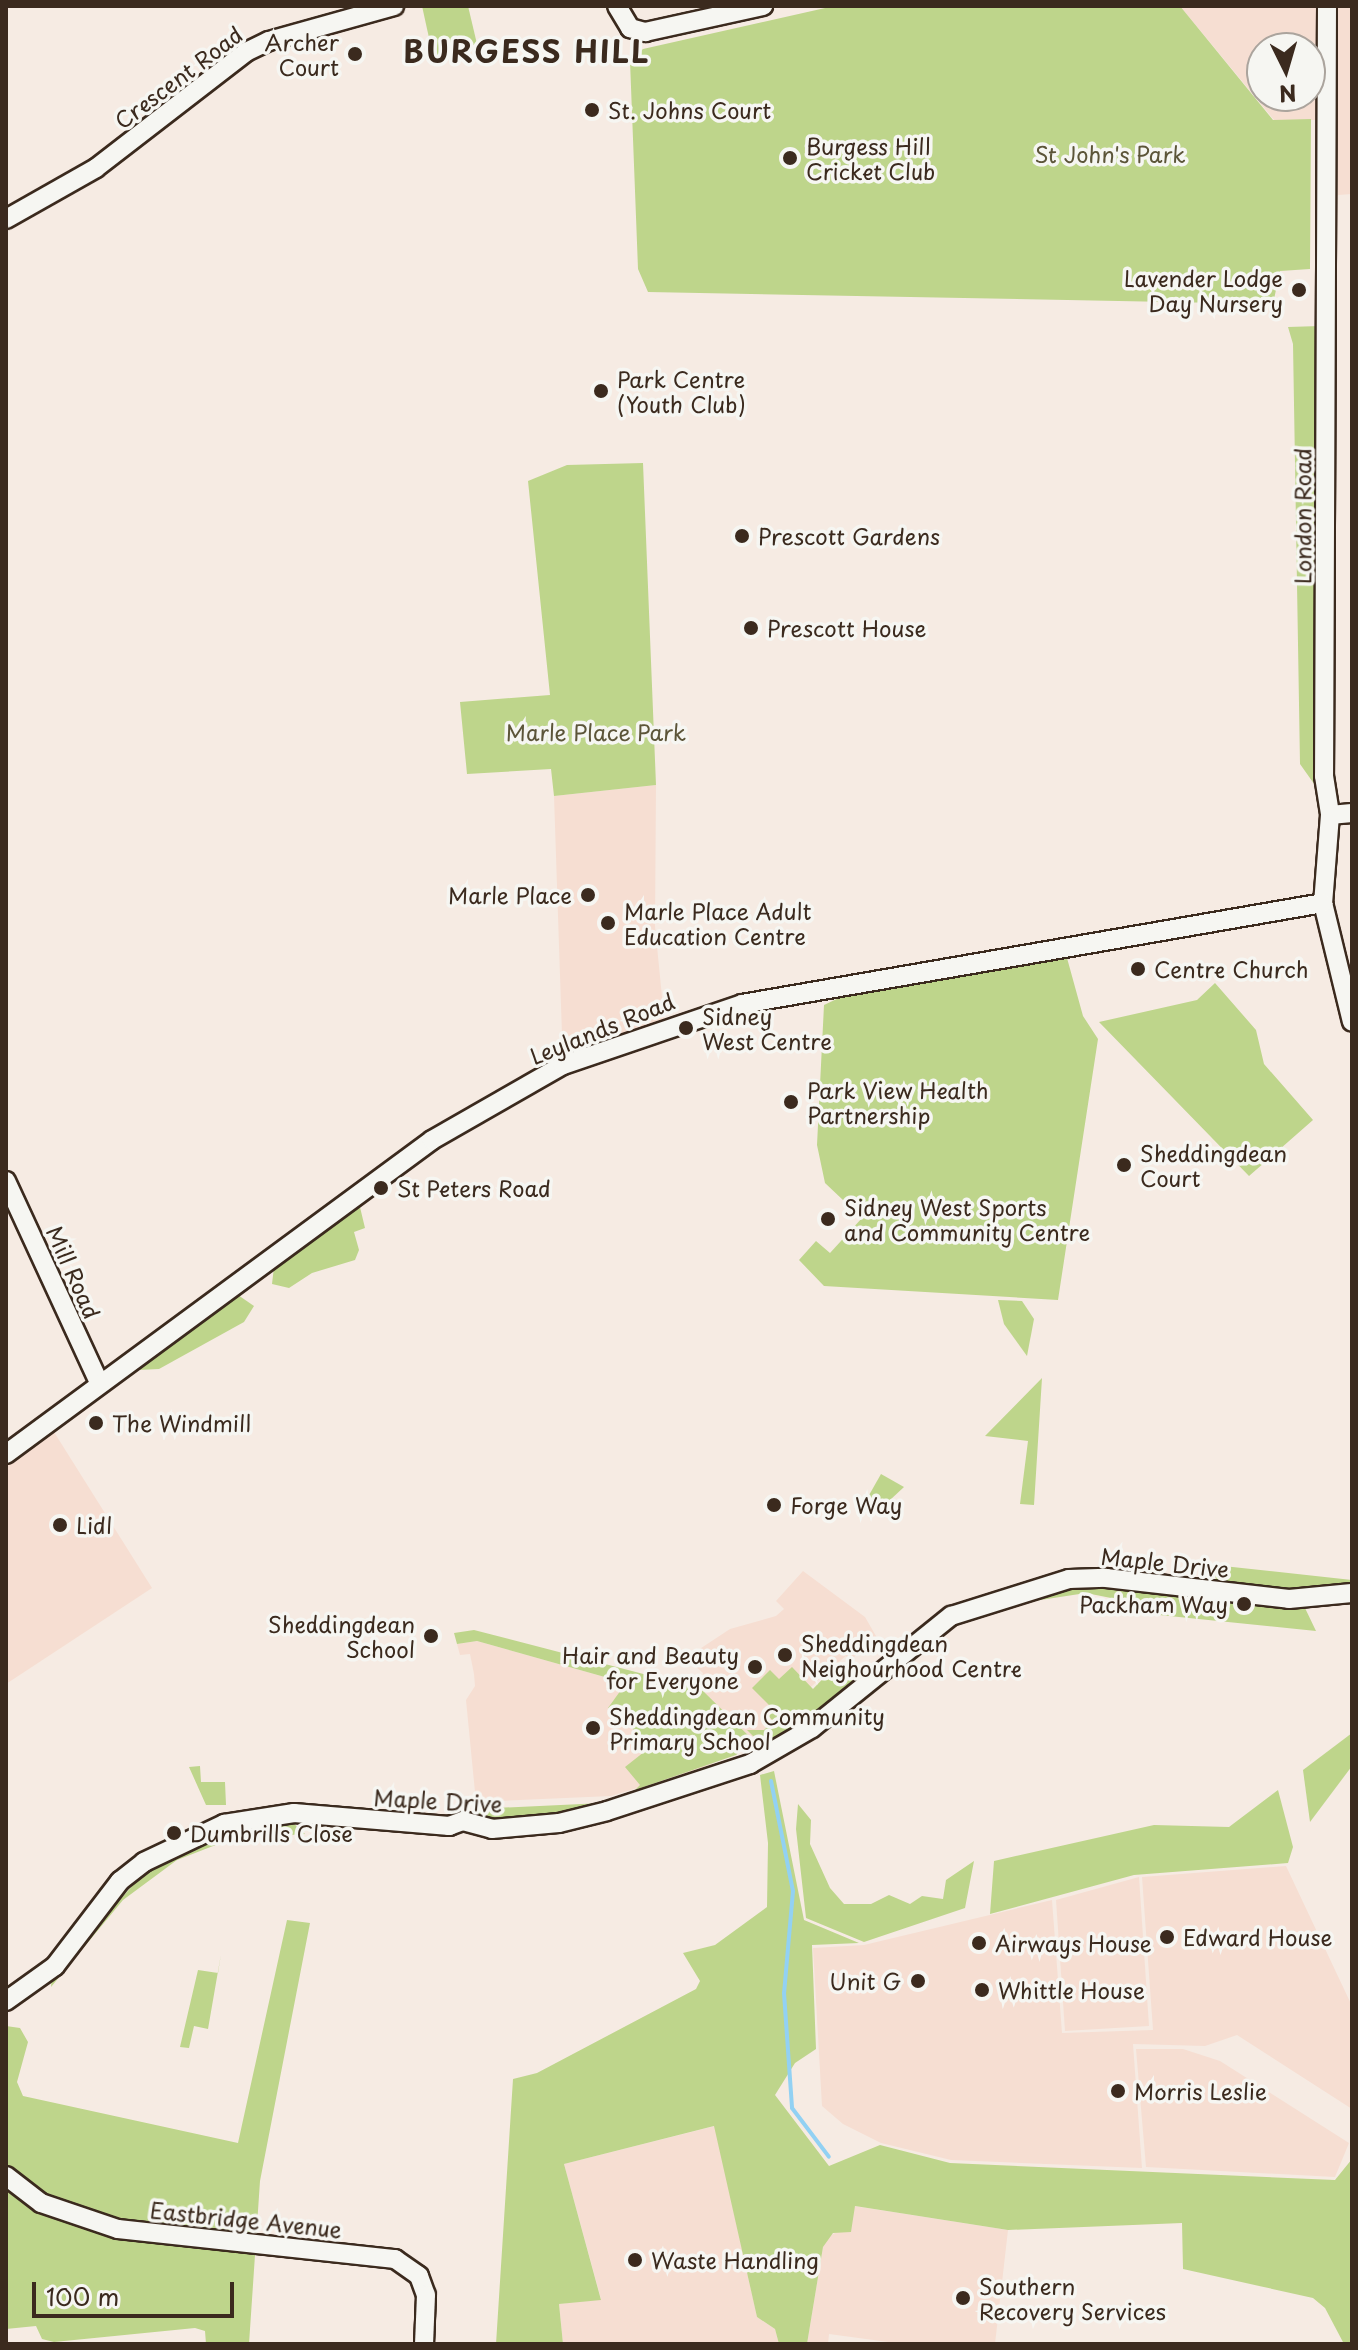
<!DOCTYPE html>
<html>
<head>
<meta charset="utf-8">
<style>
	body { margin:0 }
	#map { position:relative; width:1358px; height:2350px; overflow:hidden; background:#f6ebe3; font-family:"Playpen Sans",sans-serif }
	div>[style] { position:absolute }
	.built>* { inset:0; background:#f6ded2 }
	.green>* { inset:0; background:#bed58b }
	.stream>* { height:4px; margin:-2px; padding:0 2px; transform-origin:2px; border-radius:2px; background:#92d1f3 }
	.roads { filter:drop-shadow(2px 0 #3b2a1e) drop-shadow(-2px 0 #3b2a1e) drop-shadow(0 2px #3b2a1e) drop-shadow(0 -2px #3b2a1e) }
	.secondary>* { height:18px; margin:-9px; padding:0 9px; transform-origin:9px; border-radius:9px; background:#f6f6f2 }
	.dots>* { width:22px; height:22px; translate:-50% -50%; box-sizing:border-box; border:4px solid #f6f6f2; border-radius:50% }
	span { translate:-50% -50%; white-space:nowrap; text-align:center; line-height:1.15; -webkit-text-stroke:7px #f6f6f2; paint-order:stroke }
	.poi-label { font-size:22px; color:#3b2a1e }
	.right { translate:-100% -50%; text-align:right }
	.left { translate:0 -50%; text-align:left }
	.street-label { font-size:22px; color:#3b2a1e }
	.park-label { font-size:22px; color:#5c5539 }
	.district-label { font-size:30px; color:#3b2a1e; font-weight:700; letter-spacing:2px }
	.frame { position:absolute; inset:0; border:8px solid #3b2a1e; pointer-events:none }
	.north { position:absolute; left:1246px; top:32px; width:80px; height:80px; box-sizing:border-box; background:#f6f6f2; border:2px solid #aba49d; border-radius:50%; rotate:175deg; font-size:22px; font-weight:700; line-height:32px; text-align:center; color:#3b2a1e }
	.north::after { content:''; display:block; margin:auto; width:28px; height:36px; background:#3b2a1e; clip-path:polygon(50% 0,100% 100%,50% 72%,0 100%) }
	.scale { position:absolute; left:32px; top:2282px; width:202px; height:36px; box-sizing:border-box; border:4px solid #3b2a1e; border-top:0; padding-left:10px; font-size:24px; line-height:28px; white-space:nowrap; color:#3b2a1e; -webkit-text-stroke:6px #f6f6f2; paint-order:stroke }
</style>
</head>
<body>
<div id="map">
	<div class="built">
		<i style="clip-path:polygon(evenodd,1180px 6px,1352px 6px,1352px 194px,1338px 195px,1338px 120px,1274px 120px,1180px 6px,1262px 48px,1310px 48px,1310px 96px,1262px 96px,1262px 48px)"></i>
		<i style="clip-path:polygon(656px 785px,655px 926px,665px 1027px,563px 1065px,554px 796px)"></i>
		<i style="clip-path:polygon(54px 1432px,152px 1588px,6px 1684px,6px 1466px)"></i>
		<i style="clip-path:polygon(803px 1571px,865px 1617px,876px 1636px,850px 1661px,846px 1656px,835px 1665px,753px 1740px,701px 1689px,703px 1673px,686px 1658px,730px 1629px,776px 1616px,784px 1609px,776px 1601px)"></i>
		<i style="clip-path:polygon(477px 1641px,693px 1702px,713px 1765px,611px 1796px,476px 1802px,466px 1700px,475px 1686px,474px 1674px,470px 1654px,460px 1655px,457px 1644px)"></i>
		<i style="clip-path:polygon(1286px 1866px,1352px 2006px,1352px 2109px,1237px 2035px,1205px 2046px,1133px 2044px,1142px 2168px,951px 2160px,881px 2143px,843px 2124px,822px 2106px,813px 1948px,864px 1945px,1052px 1900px,1062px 2033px,1153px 2030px,1142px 1877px)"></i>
		<i style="clip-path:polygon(1139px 1877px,1149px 2026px,1065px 2031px,1056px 1900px)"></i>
		<i style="clip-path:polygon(1136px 2049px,1183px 2049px,1220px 2061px,1349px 2143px,1335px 2177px,1146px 2167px)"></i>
		<i style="clip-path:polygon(715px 2126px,757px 2317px,775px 2329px,779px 2344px,563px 2344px,559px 2304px,601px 2299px,564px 2164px)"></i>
		<i style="clip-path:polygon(854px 2206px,1008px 2230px,995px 2344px,903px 2344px,829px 2334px,828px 2344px,807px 2344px,823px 2247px,827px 2237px,841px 2230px)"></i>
	</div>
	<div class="green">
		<i style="clip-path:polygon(422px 6px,468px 6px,477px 44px,433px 56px)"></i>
		<i style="clip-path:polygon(834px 6px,1180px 6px,1273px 120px,1311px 119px,1310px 269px,1280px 271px,1273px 304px,648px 292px,638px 269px,630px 61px,643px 49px)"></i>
		<i style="clip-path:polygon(1320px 326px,1317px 788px,1300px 764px,1293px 344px,1288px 327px)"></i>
		<i style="clip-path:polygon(643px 463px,656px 785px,554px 796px,551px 769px,467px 774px,460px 702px,550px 695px,528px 481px,567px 465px)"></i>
		<i style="clip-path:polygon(1067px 958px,1083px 1016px,1098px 1039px,1058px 1300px,824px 1286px,799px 1260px,816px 1241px,830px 1253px,862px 1218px,825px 1183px,817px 1145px,824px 1005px,841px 997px)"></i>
		<i style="clip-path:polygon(1215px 983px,1256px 1030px,1264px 1064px,1313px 1120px,1249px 1176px,1099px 1022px,1197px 1000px)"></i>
		<i style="clip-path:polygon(359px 1203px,365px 1228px,354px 1232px,359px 1250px,355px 1260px,312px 1273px,289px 1288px,272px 1284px,274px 1267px)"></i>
		<i style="clip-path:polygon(238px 1295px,254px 1306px,244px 1322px,159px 1369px,138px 1370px)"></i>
		<i style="clip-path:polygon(998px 1300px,1022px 1301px,1034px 1319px,1027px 1356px,1004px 1324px)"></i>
		<i style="clip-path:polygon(1042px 1378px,1034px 1505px,1020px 1504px,1028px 1441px,985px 1436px)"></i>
		<i style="clip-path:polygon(881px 1474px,904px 1487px,875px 1514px,860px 1511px)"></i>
		<i style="clip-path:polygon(1214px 1565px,1352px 1580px,1352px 1586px,1287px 1590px,1216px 1581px)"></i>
		<i style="clip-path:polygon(1104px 1585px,1305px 1608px,1316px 1631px,1130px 1612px,1121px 1600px,1086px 1593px,1015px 1604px,1062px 1588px)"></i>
		<i style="clip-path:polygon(474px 1630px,701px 1689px,753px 1740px,736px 1755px,635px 1790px,640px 1785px,625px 1767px,644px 1752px,643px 1742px,625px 1719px,608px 1708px,626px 1683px,477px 1641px,457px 1644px,454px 1633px)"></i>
		<i style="clip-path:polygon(839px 1662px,849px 1667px,852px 1681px,833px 1706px,767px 1750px,747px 1730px,764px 1730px,773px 1721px,765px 1712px,770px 1706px,752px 1688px,770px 1670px,779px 1679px,792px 1667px,813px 1689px)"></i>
		<i style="clip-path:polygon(1352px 1733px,1352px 1766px,1310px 1822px,1303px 1770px)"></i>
		<i style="clip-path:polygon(200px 1766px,201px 1782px,225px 1782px,226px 1805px,206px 1805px,189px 1767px)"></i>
		<i style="clip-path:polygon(774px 1771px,804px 1920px,859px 1943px,812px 1945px,816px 2049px,795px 2063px,775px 2095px,829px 2166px,880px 2145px,950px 2163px,1335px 2180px,1352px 2159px,1352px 2344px,1344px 2344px,1325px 2308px,1313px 2298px,1183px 2269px,1182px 2223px,1008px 2230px,855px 2206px,851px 2232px,833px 2233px,823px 2247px,807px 2344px,779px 2344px,775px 2329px,757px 2317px,714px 2126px,564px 2164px,601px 2300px,559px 2304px,563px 2344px,496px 2344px,513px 2079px,537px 2073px,696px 1989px,700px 1981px,683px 1953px,715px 1945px,767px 1907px,768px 1843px,760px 1775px)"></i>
		<i style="clip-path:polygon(1278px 1790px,1293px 1847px,1288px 1863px,1134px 1875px,990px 1914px,994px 1861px,1154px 1825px,1229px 1827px)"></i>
		<i style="clip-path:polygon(624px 1802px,548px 1819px,488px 1823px,474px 1809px)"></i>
		<i style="clip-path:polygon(798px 1804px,811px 1820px,810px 1844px,830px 1888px,844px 1904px,871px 1904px,889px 1895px,910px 1904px,922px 1896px,943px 1899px,946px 1880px,974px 1861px,965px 1908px,864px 1942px,806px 1918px,796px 1829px)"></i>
		<i style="clip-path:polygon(291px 1821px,305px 1834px,231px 1839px,229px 1830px)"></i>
		<i style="clip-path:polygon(223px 1832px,226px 1841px,177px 1860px,123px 1900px,51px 1987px,52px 1975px,144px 1873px,174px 1853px)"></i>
		<i style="clip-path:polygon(287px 1920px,310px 1923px,260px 2181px,249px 2344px,206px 2344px,205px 2331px,195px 2328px,54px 2342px,42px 2339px,36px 2326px,6px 2329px,6px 2026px,20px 2028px,28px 2042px,17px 2082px,23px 2096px,238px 2143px)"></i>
		<i style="clip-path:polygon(221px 1954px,208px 2029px,194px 2026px,189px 2048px,180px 2047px,198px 1970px,218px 1973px)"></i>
	</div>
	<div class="stream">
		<i style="left:771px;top:1781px;width:112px;rotate:78.7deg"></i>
		<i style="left:793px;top:1891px;width:102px;rotate:95deg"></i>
		<i style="left:784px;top:1993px;width:115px;rotate:86deg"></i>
		<i style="left:792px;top:2108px;width:61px;rotate:52.9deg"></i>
	</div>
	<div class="roads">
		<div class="secondary">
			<i style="left:617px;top:6px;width:26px;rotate:59deg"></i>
			<i style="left:630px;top:28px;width:16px;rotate:15deg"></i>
			<i style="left:645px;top:32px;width:121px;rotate:-12.4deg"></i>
			<i style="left:1327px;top:6px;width:770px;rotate:90.22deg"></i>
			<i style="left:1324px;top:776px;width:39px;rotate:81deg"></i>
			<i style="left:1330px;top:815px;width:88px;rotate:94.5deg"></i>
			<i style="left:1323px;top:903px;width:122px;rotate:76.3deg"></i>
			<i style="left:6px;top:219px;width:103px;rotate:-29.5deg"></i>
			<i style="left:96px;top:168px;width:190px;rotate:-37.7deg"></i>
			<i style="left:246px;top:52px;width:25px;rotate:-26deg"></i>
			<i style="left:269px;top:41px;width:130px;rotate:-15.6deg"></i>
			<i style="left:1330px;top:815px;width:22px;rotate:-5deg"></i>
			<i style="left:6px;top:1181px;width:221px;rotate:65.2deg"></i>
			<i style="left:6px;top:1454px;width:529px;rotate:-36.39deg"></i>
			<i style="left:432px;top:1140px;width:151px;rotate:-29.8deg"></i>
			<i style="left:563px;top:1065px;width:189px;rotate:-18.8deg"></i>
			<i style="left:742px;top:1004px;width:590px;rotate:-9.86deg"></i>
			<i style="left:6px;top:2001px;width:60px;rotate:-35.5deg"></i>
			<i style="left:55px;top:1966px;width:107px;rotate:-52.6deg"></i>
			<i style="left:120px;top:1881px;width:31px;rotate:-38deg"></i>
			<i style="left:144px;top:1862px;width:89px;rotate:-25.4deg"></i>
			<i style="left:224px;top:1824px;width:71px;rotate:-8.9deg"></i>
			<i style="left:294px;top:1813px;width:156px;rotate:4.8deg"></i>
			<i style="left:449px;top:1826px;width:15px;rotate:-20deg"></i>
			<i style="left:463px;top:1821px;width:30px;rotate:15deg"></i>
			<i style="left:492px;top:1829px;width:67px;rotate:-5.1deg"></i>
			<i style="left:559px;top:1823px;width:49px;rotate:-14deg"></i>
			<i style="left:607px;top:1811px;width:151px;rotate:-18.2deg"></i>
			<i style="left:750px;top:1764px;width:72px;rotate:-30.1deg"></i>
			<i style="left:812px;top:1728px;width:179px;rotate:-38.9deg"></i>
			<i style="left:951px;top:1616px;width:124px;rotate:-17.4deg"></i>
			<i style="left:1069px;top:1579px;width:37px;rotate:-2deg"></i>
			<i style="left:1106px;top:1578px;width:184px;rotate:6.5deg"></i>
			<i style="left:1289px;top:1599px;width:63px;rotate:-5.4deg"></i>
			<i style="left:6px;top:2176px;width:44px;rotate:37.6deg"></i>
			<i style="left:41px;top:2203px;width:81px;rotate:18.7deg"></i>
			<i style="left:118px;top:2229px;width:279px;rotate:6.2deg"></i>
			<i style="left:395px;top:2259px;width:29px;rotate:35deg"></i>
			<i style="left:419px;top:2276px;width:20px;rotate:70deg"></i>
			<i style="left:426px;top:2295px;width:49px;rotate:92.3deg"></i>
		</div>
	</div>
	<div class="dots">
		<i style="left:355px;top:54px;background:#3b2a1e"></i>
		<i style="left:592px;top:110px;background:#3b2a1e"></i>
		<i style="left:790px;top:158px;background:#3b2a1e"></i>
		<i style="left:1299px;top:290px;background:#3b2a1e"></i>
		<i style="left:601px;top:391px;background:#3b2a1e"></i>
		<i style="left:742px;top:536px;background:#3b2a1e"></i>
		<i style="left:751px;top:628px;background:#3b2a1e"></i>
		<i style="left:588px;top:895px;background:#3b2a1e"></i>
		<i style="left:608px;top:923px;background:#3b2a1e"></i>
		<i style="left:1138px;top:969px;background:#3b2a1e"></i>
		<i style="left:686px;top:1028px;background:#3b2a1e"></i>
		<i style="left:791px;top:1102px;background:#3b2a1e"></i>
		<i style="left:1124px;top:1165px;background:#3b2a1e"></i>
		<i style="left:381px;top:1188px;background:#3b2a1e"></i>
		<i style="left:828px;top:1219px;background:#3b2a1e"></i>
		<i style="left:96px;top:1423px;background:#3b2a1e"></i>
		<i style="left:774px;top:1505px;background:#3b2a1e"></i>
		<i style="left:60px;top:1525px;background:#3b2a1e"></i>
		<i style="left:1244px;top:1604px;background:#3b2a1e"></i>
		<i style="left:431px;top:1636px;background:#3b2a1e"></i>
		<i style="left:785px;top:1655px;background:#3b2a1e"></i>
		<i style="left:755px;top:1667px;background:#3b2a1e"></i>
		<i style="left:593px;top:1728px;background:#3b2a1e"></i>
		<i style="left:174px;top:1833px;background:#3b2a1e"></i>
		<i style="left:1167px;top:1937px;background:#3b2a1e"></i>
		<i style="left:979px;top:1943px;background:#3b2a1e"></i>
		<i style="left:918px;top:1981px;background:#3b2a1e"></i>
		<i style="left:982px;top:1990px;background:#3b2a1e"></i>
		<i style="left:1118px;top:2091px;background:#3b2a1e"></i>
		<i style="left:635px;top:2260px;background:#3b2a1e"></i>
		<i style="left:963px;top:2298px;background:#3b2a1e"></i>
	</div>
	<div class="poi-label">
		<span class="right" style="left:339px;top:54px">Archer<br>Court</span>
		<span class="left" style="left:608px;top:110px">St. Johns Court</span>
		<span class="left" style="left:806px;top:158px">Burgess Hill<br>Cricket Club</span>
		<span class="right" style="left:1283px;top:290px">Lavender Lodge<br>Day Nursery</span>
		<span class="left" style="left:617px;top:391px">Park Centre<br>(Youth Club)</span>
		<span class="left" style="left:758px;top:536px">Prescott Gardens</span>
		<span class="left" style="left:767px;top:628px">Prescott House</span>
		<span class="right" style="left:572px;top:895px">Marle Place</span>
		<span class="left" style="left:624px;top:923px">Marle Place Adult<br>Education Centre</span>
		<span class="left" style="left:1154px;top:969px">Centre Church</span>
		<span class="left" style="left:702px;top:1028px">Sidney<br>West Centre</span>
		<span class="left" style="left:807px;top:1102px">Park View Health<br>Partnership</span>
		<span class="left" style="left:1140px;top:1165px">Sheddingdean<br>Court</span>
		<span class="left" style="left:397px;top:1188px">St Peters Road</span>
		<span class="left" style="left:844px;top:1219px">Sidney West Sports<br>and Community Centre</span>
		<span class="left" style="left:112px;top:1423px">The Windmill</span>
		<span class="left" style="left:790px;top:1505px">Forge Way</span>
		<span class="left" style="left:76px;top:1525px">Lidl</span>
		<span class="right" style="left:1228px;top:1604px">Packham Way</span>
		<span class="right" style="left:415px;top:1636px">Sheddingdean<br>School</span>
		<span class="left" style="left:801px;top:1655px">Sheddingdean<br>Neighourhood Centre</span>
		<span class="right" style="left:739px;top:1667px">Hair and Beauty<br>for Everyone</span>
		<span class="left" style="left:609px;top:1728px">Sheddingdean Community<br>Primary School</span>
		<span class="left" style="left:190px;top:1833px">Dumbrills Close</span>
		<span class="left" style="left:1183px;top:1937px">Edward House</span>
		<span class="left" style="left:995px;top:1943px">Airways House</span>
		<span class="right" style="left:902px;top:1981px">Unit G</span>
		<span class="left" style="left:998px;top:1990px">Whittle House</span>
		<span class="left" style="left:1134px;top:2091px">Morris Leslie</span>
		<span class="left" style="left:651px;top:2260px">Waste Handling</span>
		<span class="left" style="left:979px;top:2298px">Southern<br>Recovery Services</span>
	</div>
	<div class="street-label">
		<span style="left:178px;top:77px;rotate:-37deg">Crescent Road</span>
		<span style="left:1302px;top:516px;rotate:-90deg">London Road</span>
		<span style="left:602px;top:1028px;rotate:-22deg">Leylands Road</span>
		<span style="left:74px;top:1272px;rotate:66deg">Mill Road</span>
		<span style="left:1165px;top:1562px;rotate:6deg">Maple Drive</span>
		<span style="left:438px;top:1800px;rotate:3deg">Maple Drive</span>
		<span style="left:246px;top:2219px;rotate:6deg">Eastbridge Avenue</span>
	</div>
	<div class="park-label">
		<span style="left:1110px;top:154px">St John's Park</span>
		<span style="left:596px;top:732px">Marle Place Park</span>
	</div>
	<div class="district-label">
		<span style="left:527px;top:51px">BURGESS HILL</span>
	</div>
	<div class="frame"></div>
	<div class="north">N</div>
	<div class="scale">100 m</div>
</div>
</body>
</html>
